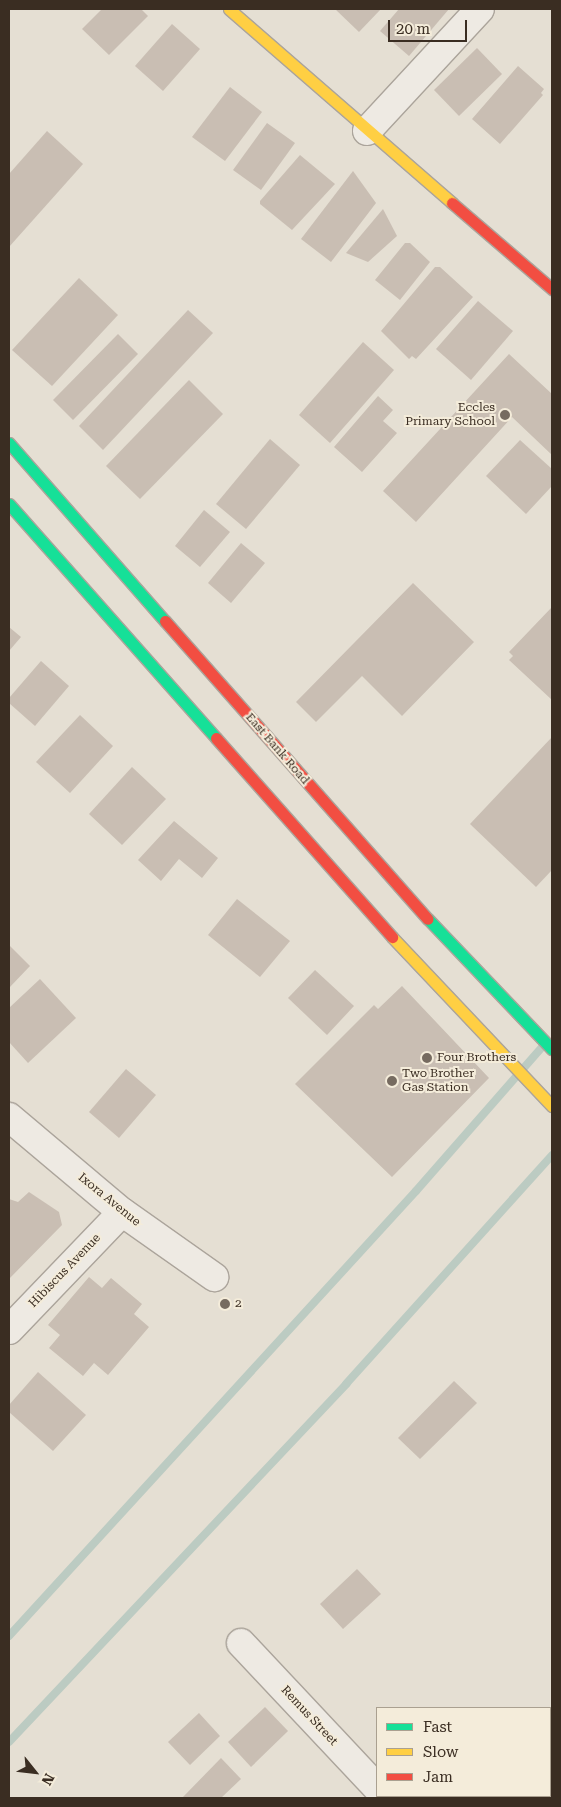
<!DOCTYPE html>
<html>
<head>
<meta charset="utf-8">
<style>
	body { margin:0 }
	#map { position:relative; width:561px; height:1807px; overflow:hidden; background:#e5dfd3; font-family:"Roboto Serif",serif }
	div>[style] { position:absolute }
	.stream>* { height:8px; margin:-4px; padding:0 4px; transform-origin:4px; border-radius:4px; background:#bccbc2 }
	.building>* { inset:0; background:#c9beb3 }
	.roads { filter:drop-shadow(1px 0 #aba49b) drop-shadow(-1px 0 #aba49b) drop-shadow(0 1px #aba49b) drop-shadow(0 -1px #aba49b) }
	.street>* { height:28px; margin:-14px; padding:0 14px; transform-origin:14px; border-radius:14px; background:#eeeae3 }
	.fast>* { height:11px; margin:-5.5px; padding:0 5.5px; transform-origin:5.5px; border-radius:5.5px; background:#16e098 }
	.slow>* { height:11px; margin:-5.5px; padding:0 5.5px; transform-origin:5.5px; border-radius:5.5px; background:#ffcf43 }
	.jam>* { height:11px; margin:-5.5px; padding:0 5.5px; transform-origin:5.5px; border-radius:5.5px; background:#f24e42 }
	.dots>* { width:14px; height:14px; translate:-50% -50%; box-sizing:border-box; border:2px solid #f4ecda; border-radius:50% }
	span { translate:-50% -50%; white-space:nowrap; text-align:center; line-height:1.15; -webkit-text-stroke:4px #f4ecda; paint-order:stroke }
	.poi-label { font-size:12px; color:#3a2d22 }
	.right { translate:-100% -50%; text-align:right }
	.left { translate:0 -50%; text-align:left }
	.street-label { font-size:12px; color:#3a2d22 }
	.frame { position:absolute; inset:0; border:10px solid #3a2d22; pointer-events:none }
	.legend { position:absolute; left:376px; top:1707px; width:175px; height:90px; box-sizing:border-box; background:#f4ecda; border:1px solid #aaa090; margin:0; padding:6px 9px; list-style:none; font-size:15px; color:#3a2d22 }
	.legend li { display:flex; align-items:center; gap:10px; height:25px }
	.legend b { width:25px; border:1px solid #aaa090 }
	.north { position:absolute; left:10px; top:1747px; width:50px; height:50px; -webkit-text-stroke:4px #f4ecda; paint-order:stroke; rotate:119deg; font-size:14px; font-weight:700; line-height:20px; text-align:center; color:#3a2d22 }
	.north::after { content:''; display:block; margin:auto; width:18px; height:22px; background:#3a2d22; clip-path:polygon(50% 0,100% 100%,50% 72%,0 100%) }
	.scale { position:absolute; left:388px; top:20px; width:79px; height:22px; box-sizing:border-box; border:2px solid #3a2d22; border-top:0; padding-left:6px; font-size:15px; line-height:18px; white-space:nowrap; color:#3a2d22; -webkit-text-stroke:4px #f4ecda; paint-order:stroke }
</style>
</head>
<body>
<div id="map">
	<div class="stream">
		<i style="left:9px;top:1636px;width:603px;rotate:-47.55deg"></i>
		<i style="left:416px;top:1191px;width:193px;rotate:-48.8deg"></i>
		<i style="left:9px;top:1742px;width:492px;rotate:-46.7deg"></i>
		<i style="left:346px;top:1384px;width:308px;rotate:-48deg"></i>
	</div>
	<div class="building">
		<i style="clip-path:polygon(102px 9px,141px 9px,148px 16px,109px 55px,82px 29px)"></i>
		<i style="clip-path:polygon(335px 9px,381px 9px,359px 32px)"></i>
		<i style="clip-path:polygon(399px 9px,449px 9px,409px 56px,380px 31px)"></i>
		<i style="clip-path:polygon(172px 24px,200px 49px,163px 91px,135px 66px)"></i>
		<i style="clip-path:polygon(477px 48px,502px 74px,459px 116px,434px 90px)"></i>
		<i style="clip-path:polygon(518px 66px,544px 89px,541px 93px,543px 95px,500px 144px,472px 119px)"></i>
		<i style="clip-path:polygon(230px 87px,262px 112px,225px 161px,192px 137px)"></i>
		<i style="clip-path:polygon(267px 123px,295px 143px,261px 190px,233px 170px)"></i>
		<i style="clip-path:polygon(47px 131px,83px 164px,9px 247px,9px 174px)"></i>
		<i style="clip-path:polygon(300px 155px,335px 184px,292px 230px,260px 204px,260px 201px)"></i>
		<i style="clip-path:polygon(353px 171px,376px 203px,331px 262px,301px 239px)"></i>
		<i style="clip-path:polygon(383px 209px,397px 236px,368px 262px,346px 253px)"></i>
		<i style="clip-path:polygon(405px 243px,410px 243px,430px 262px,400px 300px,375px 280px)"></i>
		<i style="clip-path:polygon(435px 267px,440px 267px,473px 297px,416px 359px,412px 356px,409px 359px,381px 331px)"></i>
		<i style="clip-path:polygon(79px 278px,118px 315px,52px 386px,12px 350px)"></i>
		<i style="clip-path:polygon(478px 301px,513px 331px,471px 380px,436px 349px)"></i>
		<i style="clip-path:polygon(188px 310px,213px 333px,103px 450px,79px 426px)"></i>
		<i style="clip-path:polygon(118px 334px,138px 354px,73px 420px,53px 400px)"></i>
		<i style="clip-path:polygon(363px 342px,394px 370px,330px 443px,299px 415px)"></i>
		<i style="clip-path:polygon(509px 354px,552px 394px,552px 455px,512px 417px,416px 522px,383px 491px)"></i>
		<i style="clip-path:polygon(189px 380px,223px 414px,140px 499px,106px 466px)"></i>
		<i style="clip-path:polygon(378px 396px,393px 410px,383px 421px,397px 433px,362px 472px,334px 447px)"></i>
		<i style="clip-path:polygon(270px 439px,300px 465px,246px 529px,216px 504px)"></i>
		<i style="clip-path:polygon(520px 440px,552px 469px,552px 486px,526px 514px,486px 476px)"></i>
		<i style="clip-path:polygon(204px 510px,230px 532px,200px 567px,175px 546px)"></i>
		<i style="clip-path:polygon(241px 543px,265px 563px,231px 603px,208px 583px)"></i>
		<i style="clip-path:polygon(413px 583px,474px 642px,402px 716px,362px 676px,316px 722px,296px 702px)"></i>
		<i style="clip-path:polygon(552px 607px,552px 700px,509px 660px,513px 656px,509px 652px)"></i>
		<i style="clip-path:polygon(9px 627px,21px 637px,9px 651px)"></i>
		<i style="clip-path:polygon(41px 661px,69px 686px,35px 726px,9px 703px,9px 698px)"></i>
		<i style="clip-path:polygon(80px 715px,113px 746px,70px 793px,36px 762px)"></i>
		<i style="clip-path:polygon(552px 737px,552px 870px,536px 887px,470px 824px)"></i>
		<i style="clip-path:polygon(132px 767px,166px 799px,122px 845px,89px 814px)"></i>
		<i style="clip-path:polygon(174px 821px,218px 858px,202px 878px,179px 859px,161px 881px,138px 860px)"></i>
		<i style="clip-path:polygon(237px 899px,290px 941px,260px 977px,208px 935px)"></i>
		<i style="clip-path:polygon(9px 945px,30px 966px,9px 988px)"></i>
		<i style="clip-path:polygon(315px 970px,354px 1006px,327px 1035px,288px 998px)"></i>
		<i style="clip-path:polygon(40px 979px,76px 1018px,28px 1063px,9px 1042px,9px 1008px)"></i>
		<i style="clip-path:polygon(402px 986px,489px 1078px,392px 1177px,295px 1084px,374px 1005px,378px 1009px)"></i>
		<i style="clip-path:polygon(126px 1069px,156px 1095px,119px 1138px,89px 1112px)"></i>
		<i style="clip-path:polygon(29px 1192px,59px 1212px,62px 1225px,9px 1279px,9px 1199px,18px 1202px)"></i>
		<i style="clip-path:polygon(89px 1277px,102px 1288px,111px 1278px,142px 1304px,134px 1314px,149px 1327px,108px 1375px,94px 1363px,83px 1376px,49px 1348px,60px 1335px,48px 1325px)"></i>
		<i style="clip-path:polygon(38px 1372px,86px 1415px,53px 1451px,9px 1412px,9px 1405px)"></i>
		<i style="clip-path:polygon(454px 1381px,477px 1403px,420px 1459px,398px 1438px)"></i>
		<i style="clip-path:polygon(357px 1569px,381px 1594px,343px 1629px,320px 1604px)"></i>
		<i style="clip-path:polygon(265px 1707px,288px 1731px,251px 1767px,228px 1742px)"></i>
		<i style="clip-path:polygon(199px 1713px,220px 1736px,190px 1765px,168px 1742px)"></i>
		<i style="clip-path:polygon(221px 1758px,241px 1779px,221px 1798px,182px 1798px)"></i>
	</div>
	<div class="roads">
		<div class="street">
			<i style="left:367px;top:131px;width:166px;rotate:-47.2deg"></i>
			<i style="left:9px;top:1117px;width:148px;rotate:40.1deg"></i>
			<i style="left:122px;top:1212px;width:113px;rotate:35.2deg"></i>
			<i style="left:9px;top:1330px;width:163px;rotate:-46.2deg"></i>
			<i style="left:241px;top:1643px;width:199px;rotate:46.8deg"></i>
		</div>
		<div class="fast">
			<i style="left:9px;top:443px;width:237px;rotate:48.8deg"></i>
			<i style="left:9px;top:504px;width:312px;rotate:48.5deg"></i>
			<i style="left:428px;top:919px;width:180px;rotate:46.4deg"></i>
		</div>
		<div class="slow">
			<i style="left:229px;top:9px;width:296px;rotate:41deg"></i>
			<i style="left:392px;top:937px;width:233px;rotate:46.6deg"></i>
		</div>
		<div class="jam">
			<i style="left:452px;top:203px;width:132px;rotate:40.7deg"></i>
			<i style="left:165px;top:621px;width:397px;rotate:48.6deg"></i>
			<i style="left:216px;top:738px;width:266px;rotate:48.5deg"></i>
		</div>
	</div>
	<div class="dots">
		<i style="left:505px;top:415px;background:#766b60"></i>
		<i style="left:427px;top:1058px;background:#766b60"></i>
		<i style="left:392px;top:1081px;background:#766b60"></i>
		<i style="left:225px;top:1304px;background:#766b60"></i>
	</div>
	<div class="poi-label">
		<span class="right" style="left:495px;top:415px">Eccles<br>Primary School</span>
		<span class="left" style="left:437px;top:1058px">Four Brothers</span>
		<span class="left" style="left:402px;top:1081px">Two Brother<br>Gas Station</span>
		<span class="left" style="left:235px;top:1304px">2</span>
	</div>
	<div class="street-label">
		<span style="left:277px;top:749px;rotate:49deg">East Bank Road</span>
		<span style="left:109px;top:1200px;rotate:39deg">Ixora Avenue</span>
		<span style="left:65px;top:1271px;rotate:-46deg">Hibiscus Avenue</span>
		<span style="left:309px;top:1716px;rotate:47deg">Remus Street</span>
	</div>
	<div class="frame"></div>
	<ul class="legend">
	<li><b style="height:6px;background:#16e098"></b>Fast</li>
	<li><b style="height:6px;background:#ffcf43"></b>Slow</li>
	<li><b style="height:6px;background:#f24e42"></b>Jam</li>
	</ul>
	<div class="north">N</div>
	<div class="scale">20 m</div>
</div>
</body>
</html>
